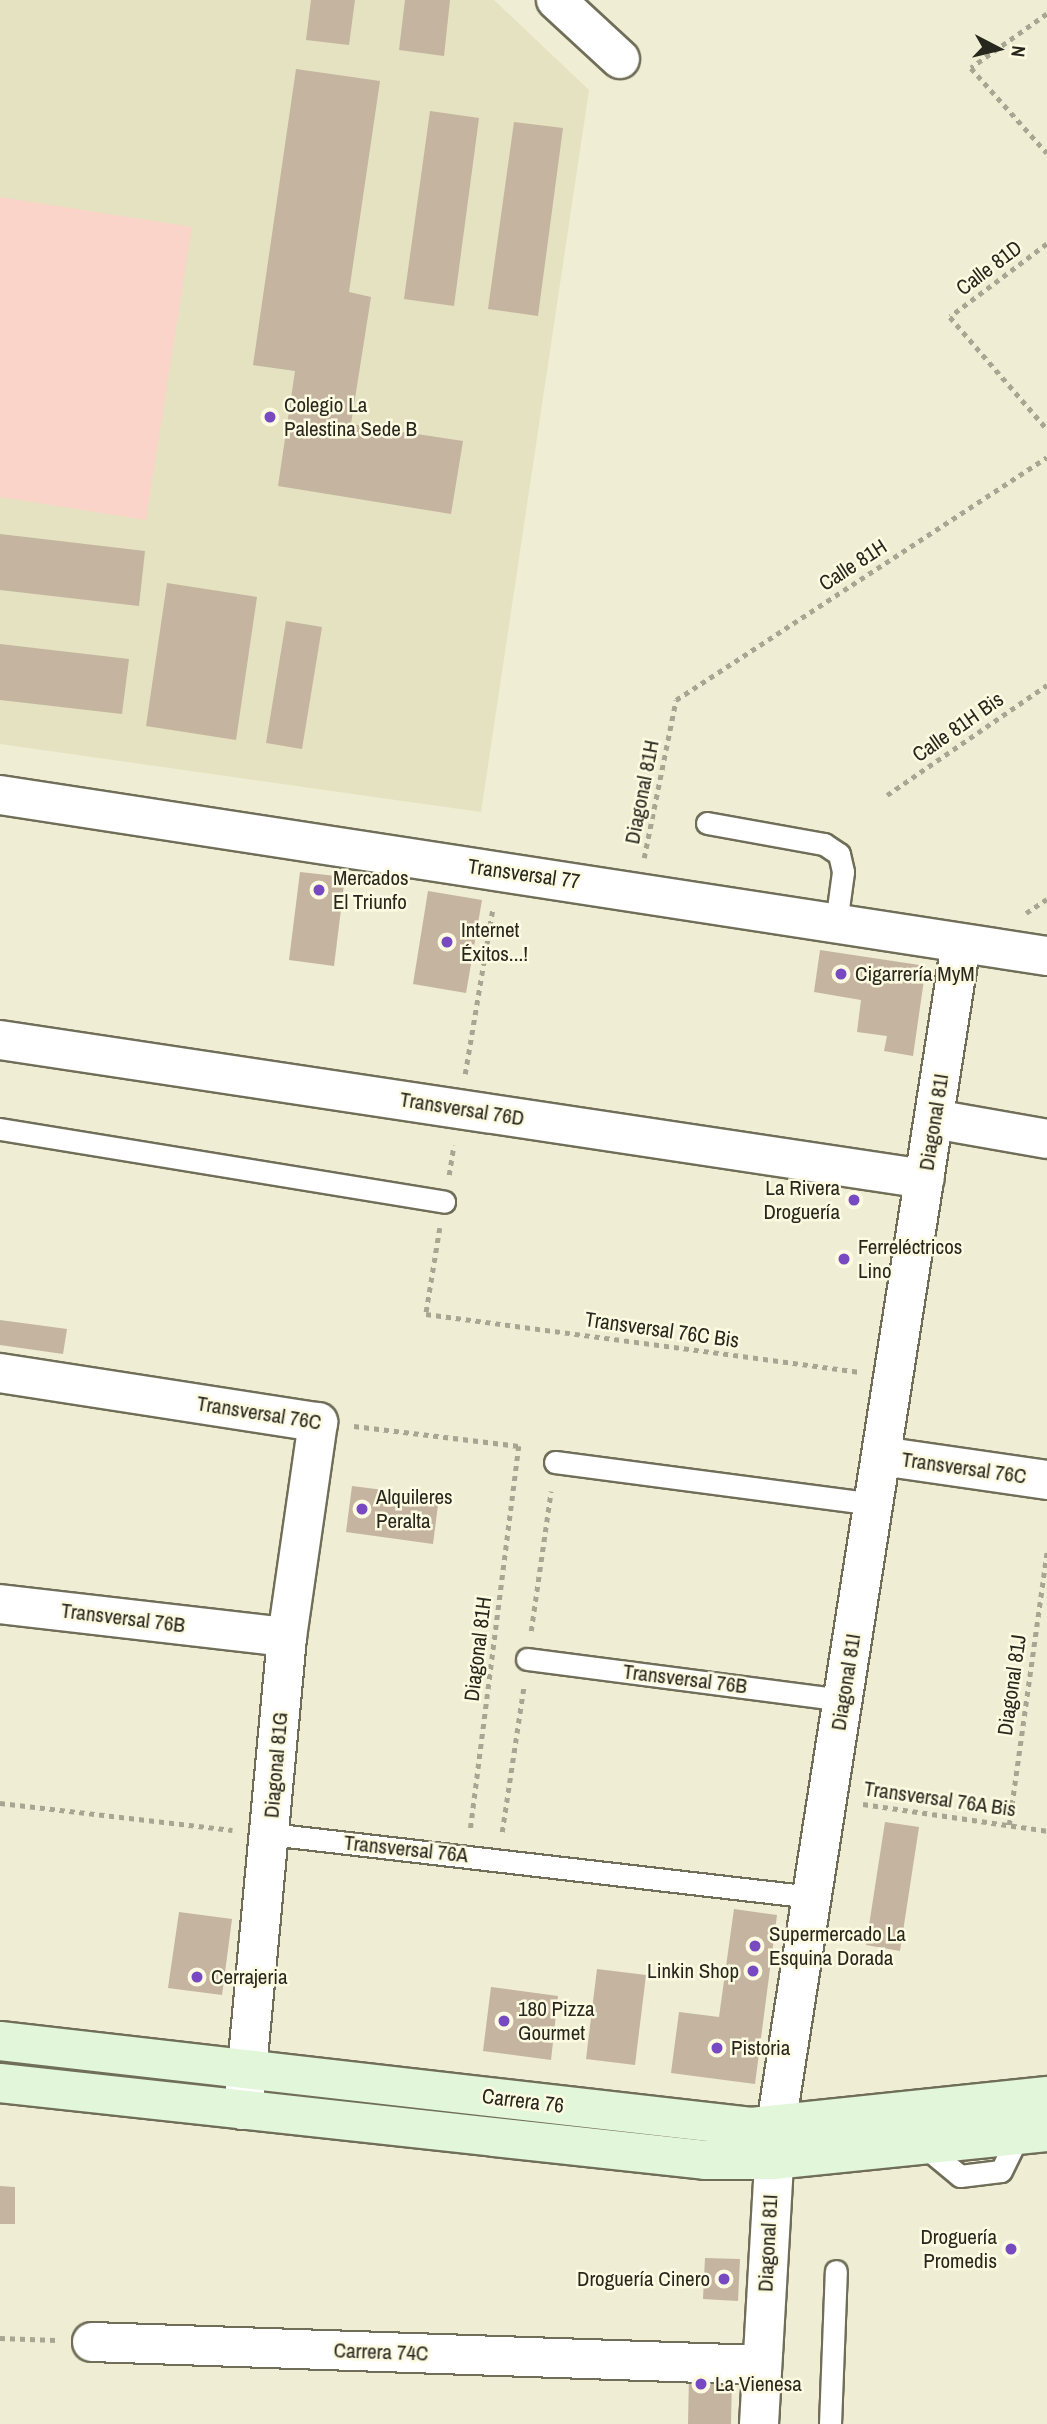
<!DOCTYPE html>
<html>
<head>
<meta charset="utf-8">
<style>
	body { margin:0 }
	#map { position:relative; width:1047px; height:2424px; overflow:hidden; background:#efedd3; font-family:"Archivo Narrow",sans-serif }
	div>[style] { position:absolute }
	.built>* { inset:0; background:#e4e2c1 }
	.green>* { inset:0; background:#fad4c9 }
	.building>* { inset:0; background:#c5b4a0 }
	.path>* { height:4.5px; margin-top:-2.25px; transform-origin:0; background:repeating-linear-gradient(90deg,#a8a692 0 5px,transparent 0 10px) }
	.roads { filter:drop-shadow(2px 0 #706e58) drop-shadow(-2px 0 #706e58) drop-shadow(0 2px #706e58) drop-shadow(0 -2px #706e58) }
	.service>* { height:21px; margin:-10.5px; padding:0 10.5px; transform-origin:10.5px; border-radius:10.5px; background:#fff }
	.minor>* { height:38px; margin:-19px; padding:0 19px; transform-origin:19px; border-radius:19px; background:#fff }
	.tertiary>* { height:38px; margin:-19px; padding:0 19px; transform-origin:19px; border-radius:19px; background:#fff }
	.secondary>* { height:38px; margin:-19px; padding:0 19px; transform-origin:19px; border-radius:19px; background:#e2f7da }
	.dots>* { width:19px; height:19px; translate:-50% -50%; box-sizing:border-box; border:4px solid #fcfae0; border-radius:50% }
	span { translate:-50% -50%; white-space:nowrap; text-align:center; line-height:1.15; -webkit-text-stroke:5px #fcfae0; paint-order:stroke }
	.street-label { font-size:21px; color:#28271e }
	.poi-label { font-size:21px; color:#28271e }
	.left { translate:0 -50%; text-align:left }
	.right { translate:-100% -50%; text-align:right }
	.north { position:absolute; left:963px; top:14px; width:70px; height:70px; -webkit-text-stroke:5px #fcfae0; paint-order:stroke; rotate:97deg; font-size:19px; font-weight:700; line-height:28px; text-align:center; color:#28271e }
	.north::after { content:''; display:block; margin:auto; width:24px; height:32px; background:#28271e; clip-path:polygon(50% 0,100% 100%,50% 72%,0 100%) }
</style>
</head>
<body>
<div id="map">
	<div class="built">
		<i style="clip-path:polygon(0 0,494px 0,589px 90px,481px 812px,0 744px)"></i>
	</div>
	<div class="green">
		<i style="clip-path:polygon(0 197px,192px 227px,146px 520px,0 497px)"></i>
	</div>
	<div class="building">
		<i style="clip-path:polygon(311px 0,355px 0,349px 45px,306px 40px)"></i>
		<i style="clip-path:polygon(405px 0,450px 0,444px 56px,399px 50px)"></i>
		<i style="clip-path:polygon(296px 69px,380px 81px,349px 292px,371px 297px,351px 424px,463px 441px,451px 514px,278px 486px,295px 371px,253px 365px)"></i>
		<i style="clip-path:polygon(430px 111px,479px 118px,454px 306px,404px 299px)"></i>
		<i style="clip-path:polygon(514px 122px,563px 128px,538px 316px,488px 309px)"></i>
		<i style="clip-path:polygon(0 534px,145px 551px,139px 606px,0 590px)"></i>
		<i style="clip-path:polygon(167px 583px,257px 597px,236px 740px,146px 726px)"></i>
		<i style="clip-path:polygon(286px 621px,322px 627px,302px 749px,266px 743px)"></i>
		<i style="clip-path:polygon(0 644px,129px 659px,122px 714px,0 700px)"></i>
		<i style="clip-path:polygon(300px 872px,345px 877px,334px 966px,289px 960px)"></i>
		<i style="clip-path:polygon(428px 891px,482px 900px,466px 993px,413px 984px)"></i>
		<i style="clip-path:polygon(820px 950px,926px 966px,913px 1056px,884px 1051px,887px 1036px,857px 1032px,861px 1000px,814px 992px)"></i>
		<i style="clip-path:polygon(0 1320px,67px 1329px,63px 1354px,0 1345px)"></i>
		<i style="clip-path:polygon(352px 1486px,439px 1497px,433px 1544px,346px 1532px)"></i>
		<i style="clip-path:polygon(885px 1822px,919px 1827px,900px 1951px,866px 1945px)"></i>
		<i style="clip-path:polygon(734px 1909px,777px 1915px,755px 2084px,671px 2073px,679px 2012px,719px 2017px)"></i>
		<i style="clip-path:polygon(179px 1912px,232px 1919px,222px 1995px,168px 1988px)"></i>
		<i style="clip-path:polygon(597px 1969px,646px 1975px,635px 2065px,586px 2059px)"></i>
		<i style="clip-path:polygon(491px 1987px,558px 1996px,551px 2060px,483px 2051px)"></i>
		<i style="clip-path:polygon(0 2186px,15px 2187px,15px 2224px,0 2224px)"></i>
		<i style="clip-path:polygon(705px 2258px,740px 2259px,738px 2301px,703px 2299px)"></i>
		<i style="clip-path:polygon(689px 2375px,732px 2376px,731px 2424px,688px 2424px)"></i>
	</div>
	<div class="path">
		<i style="left:1047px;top:14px;width:93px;rotate:144.6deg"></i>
		<i style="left:971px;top:68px;width:114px;rotate:48.2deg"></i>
		<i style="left:1047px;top:244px;width:121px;rotate:143deg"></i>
		<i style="left:950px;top:317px;width:148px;rotate:49.1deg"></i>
		<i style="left:887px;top:795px;width:194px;rotate:-34.5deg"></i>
		<i style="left:644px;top:858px;width:161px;rotate:-78.6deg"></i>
		<i style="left:676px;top:700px;width:443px;rotate:-33.2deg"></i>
		<i style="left:1026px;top:913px;width:25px;rotate:-34deg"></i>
		<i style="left:465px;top:1074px;width:169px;rotate:-80.5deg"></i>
		<i style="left:449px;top:1175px;width:30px;rotate:-81deg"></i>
		<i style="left:440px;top:1228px;width:87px;rotate:99.2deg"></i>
		<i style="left:426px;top:1314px;width:436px;rotate:7.6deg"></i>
		<i style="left:354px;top:1426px;width:166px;rotate:6.9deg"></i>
		<i style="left:519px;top:1446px;width:385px;rotate:97.2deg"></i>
		<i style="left:531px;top:1631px;width:141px;rotate:-81.9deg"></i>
		<i style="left:0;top:1803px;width:234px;rotate:6.6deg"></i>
		<i style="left:863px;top:1804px;width:186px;rotate:8.3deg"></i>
		<i style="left:1009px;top:1825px;width:278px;rotate:-82.1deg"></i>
		<i style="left:502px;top:1832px;width:149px;rotate:-81.5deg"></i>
		<i style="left:0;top:2338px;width:56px;rotate:2deg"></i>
	</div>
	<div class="roads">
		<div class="service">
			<i style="left:707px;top:823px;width:119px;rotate:10.2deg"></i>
			<i style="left:824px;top:844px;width:18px;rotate:34deg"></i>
			<i style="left:839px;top:854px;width:18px;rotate:77deg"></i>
			<i style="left:843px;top:872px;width:51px;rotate:97.8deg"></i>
			<i style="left:0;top:1129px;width:450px;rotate:9.3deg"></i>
			<i style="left:555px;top:1462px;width:322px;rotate:7.5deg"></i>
			<i style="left:527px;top:1659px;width:319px;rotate:7.4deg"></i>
			<i style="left:270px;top:1834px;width:546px;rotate:6.63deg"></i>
			<i style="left:925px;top:2147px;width:45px;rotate:39.6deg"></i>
			<i style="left:960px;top:2176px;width:41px;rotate:-7deg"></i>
			<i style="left:1001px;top:2171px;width:39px;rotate:-64deg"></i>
			<i style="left:830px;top:2424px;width:153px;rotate:-87.8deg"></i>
		</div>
		<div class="minor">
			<i style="left:556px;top:0;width:87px;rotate:42.7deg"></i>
			<i style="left:0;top:795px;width:1059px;rotate:8.74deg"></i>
			<i style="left:0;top:1040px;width:935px;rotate:8.55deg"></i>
			<i style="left:934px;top:1119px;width:115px;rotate:10deg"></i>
			<i style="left:0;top:1373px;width:322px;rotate:8.8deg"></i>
			<i style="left:318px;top:1422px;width:217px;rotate:98.2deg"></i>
			<i style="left:287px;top:1637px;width:475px;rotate:95.3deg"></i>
			<i style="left:881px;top:1456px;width:168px;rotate:8.2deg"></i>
			<i style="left:0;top:1604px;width:289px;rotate:6.6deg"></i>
			<i style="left:776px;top:2125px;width:1196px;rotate:-81.1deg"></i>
			<i style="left:92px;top:2342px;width:670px;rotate:1.97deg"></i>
		</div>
		<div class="tertiary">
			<i style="left:759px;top:2424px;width:298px;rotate:-86.7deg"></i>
		</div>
		<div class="secondary">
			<i style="left:0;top:2041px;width:756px;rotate:6.53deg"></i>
			<i style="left:751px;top:2127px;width:298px;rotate:-6deg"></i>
			<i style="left:0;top:2083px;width:709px;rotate:6.23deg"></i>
			<i style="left:705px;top:2160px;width:68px"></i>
			<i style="left:773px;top:2160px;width:275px;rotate:-5.8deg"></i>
		</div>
	</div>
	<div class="dots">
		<i style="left:270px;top:417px;background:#784ac2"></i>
		<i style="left:319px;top:890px;background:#784ac2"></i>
		<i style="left:447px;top:942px;background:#784ac2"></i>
		<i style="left:841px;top:974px;background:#784ac2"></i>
		<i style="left:854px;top:1200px;background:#784ac2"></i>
		<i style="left:844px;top:1259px;background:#784ac2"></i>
		<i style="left:362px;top:1509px;background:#784ac2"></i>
		<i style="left:755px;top:1946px;background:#784ac2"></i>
		<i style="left:753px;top:1971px;background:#784ac2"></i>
		<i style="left:197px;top:1977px;background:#784ac2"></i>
		<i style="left:504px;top:2021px;background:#784ac2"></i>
		<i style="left:717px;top:2048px;background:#784ac2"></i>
		<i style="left:1011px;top:2249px;background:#784ac2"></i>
		<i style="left:724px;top:2279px;background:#784ac2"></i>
		<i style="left:701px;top:2384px;background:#784ac2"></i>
	</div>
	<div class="street-label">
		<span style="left:989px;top:268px;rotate:-37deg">Calle 81D</span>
		<span style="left:853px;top:565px;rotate:-33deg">Calle 81H</span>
		<span style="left:958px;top:727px;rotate:-35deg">Calle 81H Bis</span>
		<span style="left:642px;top:792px;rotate:-79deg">Diagonal 81H</span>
		<span style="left:524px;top:874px;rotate:8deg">Transversal 77</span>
		<span style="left:462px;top:1109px;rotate:9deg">Transversal 76D</span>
		<span style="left:934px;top:1122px;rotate:-81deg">Diagonal 81I</span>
		<span style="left:662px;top:1330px;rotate:8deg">Transversal 76C Bis</span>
		<span style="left:259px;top:1413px;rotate:9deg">Transversal 76C</span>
		<span style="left:964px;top:1468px;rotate:8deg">Transversal 76C</span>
		<span style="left:123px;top:1618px;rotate:7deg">Transversal 76B</span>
		<span style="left:478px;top:1649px;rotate:-83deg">Diagonal 81H</span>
		<span style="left:685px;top:1679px;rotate:7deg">Transversal 76B</span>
		<span style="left:846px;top:1682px;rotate:-81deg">Diagonal 81I</span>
		<span style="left:1012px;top:1685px;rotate:-82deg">Diagonal 81J</span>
		<span style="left:276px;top:1765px;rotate:-85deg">Diagonal 81G</span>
		<span style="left:940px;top:1799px;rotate:8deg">Transversal 76A Bis</span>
		<span style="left:406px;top:1849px;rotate:6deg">Transversal 76A</span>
		<span style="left:523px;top:2101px;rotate:7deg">Carrera 76</span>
		<span style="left:768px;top:2243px;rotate:-87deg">Diagonal 81I</span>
		<span style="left:381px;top:2352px;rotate:2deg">Carrera 74C</span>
	</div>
	<div class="poi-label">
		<span class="left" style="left:284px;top:417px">Colegio La<br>Palestina Sede B</span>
		<span class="left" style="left:333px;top:890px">Mercados<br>El Triunfo</span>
		<span class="left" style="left:461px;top:942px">Internet<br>Éxitos...!</span>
		<span class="left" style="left:855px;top:974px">Cigarrería MyM</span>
		<span class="right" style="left:840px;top:1200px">La Rivera<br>Droguería</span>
		<span class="left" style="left:858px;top:1259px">Ferreléctricos<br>Lino</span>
		<span class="left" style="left:376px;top:1509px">Alquileres<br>Peralta</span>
		<span class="left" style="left:769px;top:1946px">Supermercado La<br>Esquina Dorada</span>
		<span class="right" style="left:739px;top:1971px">Linkin Shop</span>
		<span class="left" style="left:211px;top:1977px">Cerrajeria</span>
		<span class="left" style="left:518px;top:2021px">180 Pizza<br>Gourmet</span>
		<span class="left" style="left:731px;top:2048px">Pistoria</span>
		<span class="right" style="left:997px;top:2249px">Droguería<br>Promedis</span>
		<span class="right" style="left:710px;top:2279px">Droguería Cinero</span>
		<span class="left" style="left:715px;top:2384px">La Vienesa</span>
	</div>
	<div class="north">N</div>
</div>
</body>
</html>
